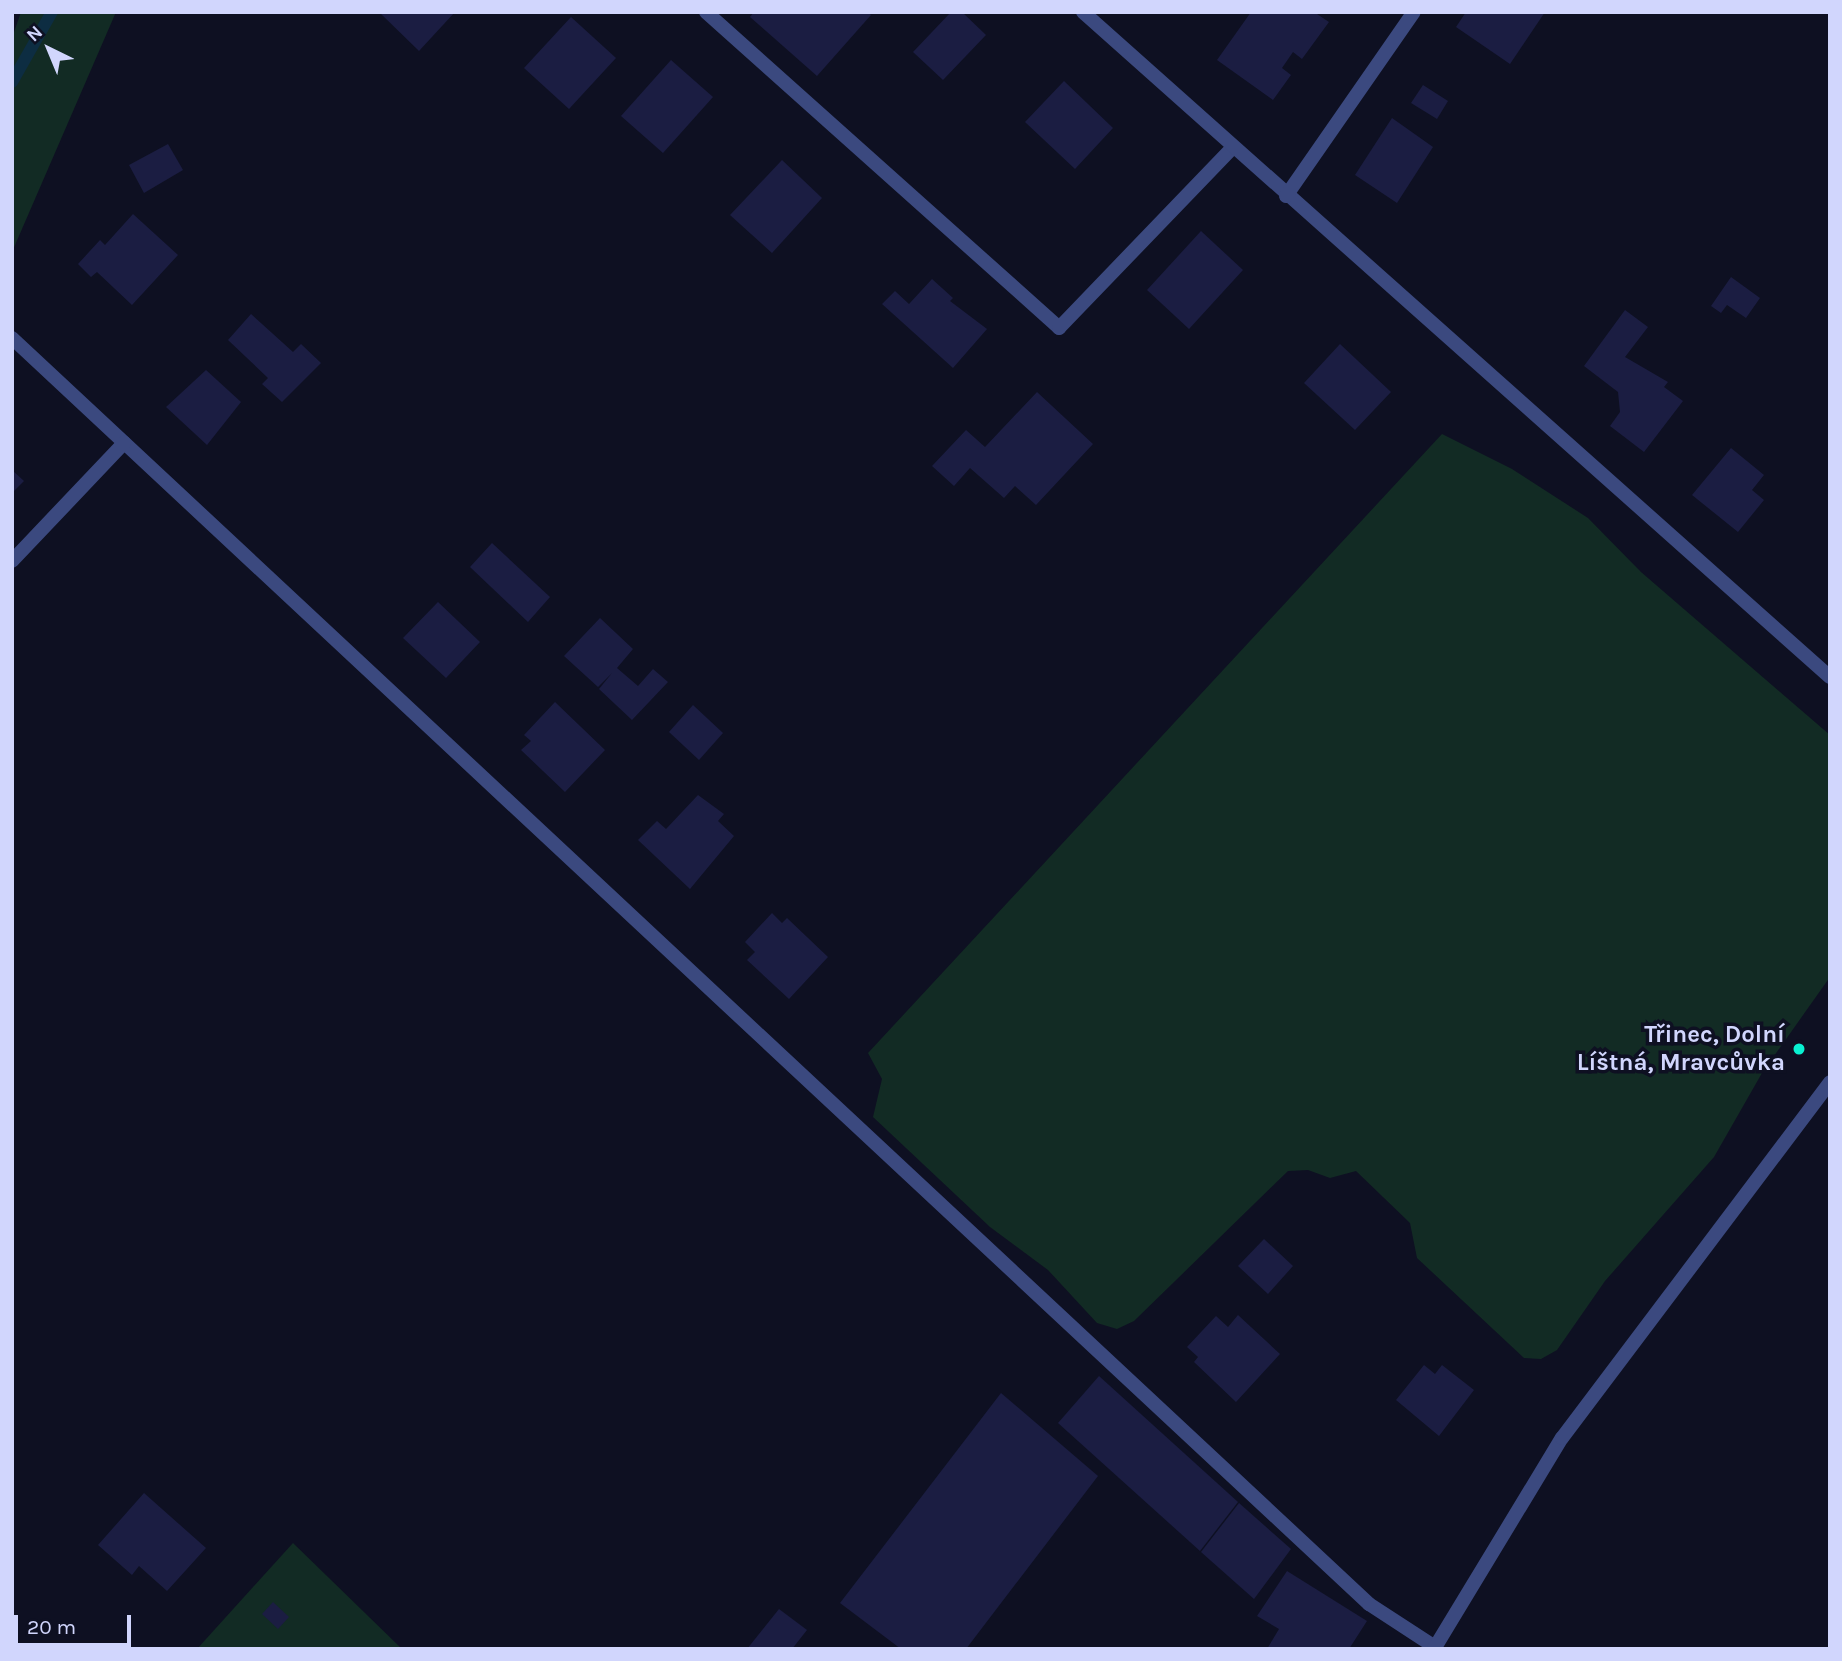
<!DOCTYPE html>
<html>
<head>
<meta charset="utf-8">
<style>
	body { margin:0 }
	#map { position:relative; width:1842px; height:1661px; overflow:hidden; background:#0e1022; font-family:Karla,sans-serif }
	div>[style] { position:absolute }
	.green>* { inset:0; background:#122b24 }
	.stream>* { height:12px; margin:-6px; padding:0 6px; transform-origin:6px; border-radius:6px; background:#0d2d42 }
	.building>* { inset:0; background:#1b1d42 }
	.minor>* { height:14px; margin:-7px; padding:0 7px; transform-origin:7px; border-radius:7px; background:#3b497f }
	.tertiary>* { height:14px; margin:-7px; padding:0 7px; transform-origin:7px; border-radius:7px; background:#3b497f }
	.dots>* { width:19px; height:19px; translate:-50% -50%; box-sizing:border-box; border:4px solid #0e1022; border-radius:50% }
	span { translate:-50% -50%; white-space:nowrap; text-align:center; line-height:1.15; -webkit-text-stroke:7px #0e1022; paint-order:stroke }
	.poi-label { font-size:24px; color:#d1d6fd; font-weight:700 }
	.right { translate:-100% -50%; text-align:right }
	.frame { position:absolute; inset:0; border:14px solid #d1d6fd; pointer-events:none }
	.north { position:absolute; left:14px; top:14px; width:70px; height:70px; -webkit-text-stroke:5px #0e1022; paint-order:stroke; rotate:317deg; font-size:19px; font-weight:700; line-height:28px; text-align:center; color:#d1d6fd }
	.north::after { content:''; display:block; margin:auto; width:24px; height:32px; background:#d1d6fd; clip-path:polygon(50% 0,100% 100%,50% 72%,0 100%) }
	.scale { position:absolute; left:14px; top:1615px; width:117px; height:32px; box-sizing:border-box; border:4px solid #d1d6fd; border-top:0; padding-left:9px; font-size:21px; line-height:24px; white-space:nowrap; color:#d1d6fd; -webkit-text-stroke:5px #0e1022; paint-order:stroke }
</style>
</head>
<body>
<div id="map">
	<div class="green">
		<i style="clip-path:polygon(21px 12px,116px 12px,12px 252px,12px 38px)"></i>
		<i style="clip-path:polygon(1442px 434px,1512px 469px,1588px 518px,1641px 572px,1830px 735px,1830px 977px,1762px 1073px,1714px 1157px,1605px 1281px,1557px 1350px,1541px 1359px,1524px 1358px,1417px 1258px,1410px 1223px,1356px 1171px,1330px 1178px,1308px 1170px,1288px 1171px,1134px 1321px,1117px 1329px,1097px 1323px,1048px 1270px,990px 1227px,873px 1117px,882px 1079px,868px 1053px)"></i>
		<i style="clip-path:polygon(293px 1543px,402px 1649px,197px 1649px)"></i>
	</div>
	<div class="stream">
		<i style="left:12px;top:82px;width:81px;rotate:-60.3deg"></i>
	</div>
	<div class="building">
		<i style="clip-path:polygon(379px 12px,455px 12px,419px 51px)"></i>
		<i style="clip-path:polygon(754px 12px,867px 12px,871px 15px,817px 76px,750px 17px)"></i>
		<i style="clip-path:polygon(951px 12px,962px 12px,986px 35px,943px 80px,913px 52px)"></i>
		<i style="clip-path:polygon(1251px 12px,1314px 12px,1329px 22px,1302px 59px,1293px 52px,1282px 68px,1291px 75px,1273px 100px,1217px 60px)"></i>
		<i style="clip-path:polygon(1466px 12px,1545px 12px,1510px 64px,1456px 27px)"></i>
		<i style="clip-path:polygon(571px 17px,616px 58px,569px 109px,524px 68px)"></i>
		<i style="clip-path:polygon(671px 60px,713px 97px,663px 153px,621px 116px)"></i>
		<i style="clip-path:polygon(1064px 81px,1113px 128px,1075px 169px,1025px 122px)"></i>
		<i style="clip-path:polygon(1423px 85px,1448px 101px,1437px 119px,1411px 103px)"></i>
		<i style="clip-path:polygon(1392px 118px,1433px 147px,1397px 203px,1355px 175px)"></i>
		<i style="clip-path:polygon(168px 144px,183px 170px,144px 193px,129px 165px)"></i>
		<i style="clip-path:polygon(782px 160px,822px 198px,772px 253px,730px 215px)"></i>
		<i style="clip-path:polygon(133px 214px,178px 255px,132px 305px,97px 272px,91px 277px,78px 264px,100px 240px,105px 245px)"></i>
		<i style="clip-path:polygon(1201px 231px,1243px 270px,1189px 329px,1147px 290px)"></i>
		<i style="clip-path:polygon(1731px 277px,1760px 298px,1746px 318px,1727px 305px,1721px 313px,1711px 306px)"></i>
		<i style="clip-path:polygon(932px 279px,953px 298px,950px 301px,987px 329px,953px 368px,882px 304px,895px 291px,909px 304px)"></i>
		<i style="clip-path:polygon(1625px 310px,1648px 327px,1625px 357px,1668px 382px,1664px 387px,1683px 401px,1644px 452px,1610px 426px,1620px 412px,1618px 392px,1584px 366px)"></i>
		<i style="clip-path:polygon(251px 314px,293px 352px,301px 344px,321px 363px,282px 402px,262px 384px,268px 378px,228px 340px)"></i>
		<i style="clip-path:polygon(1340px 344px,1391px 392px,1355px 430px,1304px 383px)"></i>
		<i style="clip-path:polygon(206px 370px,241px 402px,207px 445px,166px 407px)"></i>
		<i style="clip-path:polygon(1037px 392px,1093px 444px,1036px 505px,1015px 486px,1004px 498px,970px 468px,954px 486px,932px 466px,966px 430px,985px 447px)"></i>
		<i style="clip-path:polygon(1731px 448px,1764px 475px,1752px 490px,1764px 500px,1738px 532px,1692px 495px)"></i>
		<i style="clip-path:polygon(12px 470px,24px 481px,12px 493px)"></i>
		<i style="clip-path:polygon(492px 543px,550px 597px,528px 622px,470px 567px)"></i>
		<i style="clip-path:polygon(438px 602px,480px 642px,446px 678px,403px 638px)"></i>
		<i style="clip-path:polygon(600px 618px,633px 649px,617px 668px,638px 686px,653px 669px,668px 682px,632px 720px,599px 689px,612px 673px,598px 687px,564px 656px)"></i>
		<i style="clip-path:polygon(555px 702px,605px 750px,565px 792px,521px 750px,531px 741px,524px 735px)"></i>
		<i style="clip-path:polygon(693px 705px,723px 733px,699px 760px,669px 732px)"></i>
		<i style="clip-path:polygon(698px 795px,724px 814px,718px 821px,734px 836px,690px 889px,638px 840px,657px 821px,666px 829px)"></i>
		<i style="clip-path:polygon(772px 913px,782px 923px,787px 918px,828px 957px,789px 999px,747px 960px,755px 952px,745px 942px)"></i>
		<i style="clip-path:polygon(1264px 1239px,1293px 1266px,1268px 1294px,1238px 1266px)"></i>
		<i style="clip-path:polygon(1238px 1315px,1280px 1354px,1236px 1402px,1194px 1362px,1198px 1357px,1187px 1347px,1216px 1316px,1228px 1327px)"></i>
		<i style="clip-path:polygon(1424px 1365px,1435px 1374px,1442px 1365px,1474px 1390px,1439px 1436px,1396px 1400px)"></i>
		<i style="clip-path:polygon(1099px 1376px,1238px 1502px,1200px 1551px,1058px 1423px)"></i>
		<i style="clip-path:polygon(1001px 1393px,1098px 1476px,966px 1649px,901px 1649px,840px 1603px)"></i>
		<i style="clip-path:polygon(144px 1493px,206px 1548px,167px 1591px,139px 1566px,132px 1575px,98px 1545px)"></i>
		<i style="clip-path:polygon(1239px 1503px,1291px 1549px,1254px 1599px,1201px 1552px)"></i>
		<i style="clip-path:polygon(1287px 1571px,1367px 1621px,1349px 1649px,1267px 1649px,1279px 1629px,1257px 1616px)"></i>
		<i style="clip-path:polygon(273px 1602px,289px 1617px,278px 1629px,262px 1614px)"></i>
		<i style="clip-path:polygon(779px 1609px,807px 1630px,792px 1649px,747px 1649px)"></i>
	</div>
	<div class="minor">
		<i style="left:706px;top:12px;width:474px;rotate:41.8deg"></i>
		<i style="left:1059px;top:328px;width:250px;rotate:-46.1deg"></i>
		<i style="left:1083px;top:12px;width:1000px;rotate:41.68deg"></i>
		<i style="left:1286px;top:196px;width:224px;rotate:-55.2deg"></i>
		<i style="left:12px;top:338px;width:1856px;rotate:43.01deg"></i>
		<i style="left:1369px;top:1604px;width:79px;rotate:33.1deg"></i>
		<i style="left:12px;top:561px;width:163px;rotate:-46.5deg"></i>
	</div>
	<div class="tertiary">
		<i style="left:1434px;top:1649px;width:247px;rotate:-58.8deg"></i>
		<i style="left:1562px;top:1438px;width:446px;rotate:-53deg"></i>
	</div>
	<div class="dots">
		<i style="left:1799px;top:1049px;background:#09f1d1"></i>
	</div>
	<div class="poi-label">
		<span class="right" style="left:1785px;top:1049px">Třinec, Dolní<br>Líštná, Mravcůvka</span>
	</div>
	<div class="frame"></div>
	<div class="north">N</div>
	<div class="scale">20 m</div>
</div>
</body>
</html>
